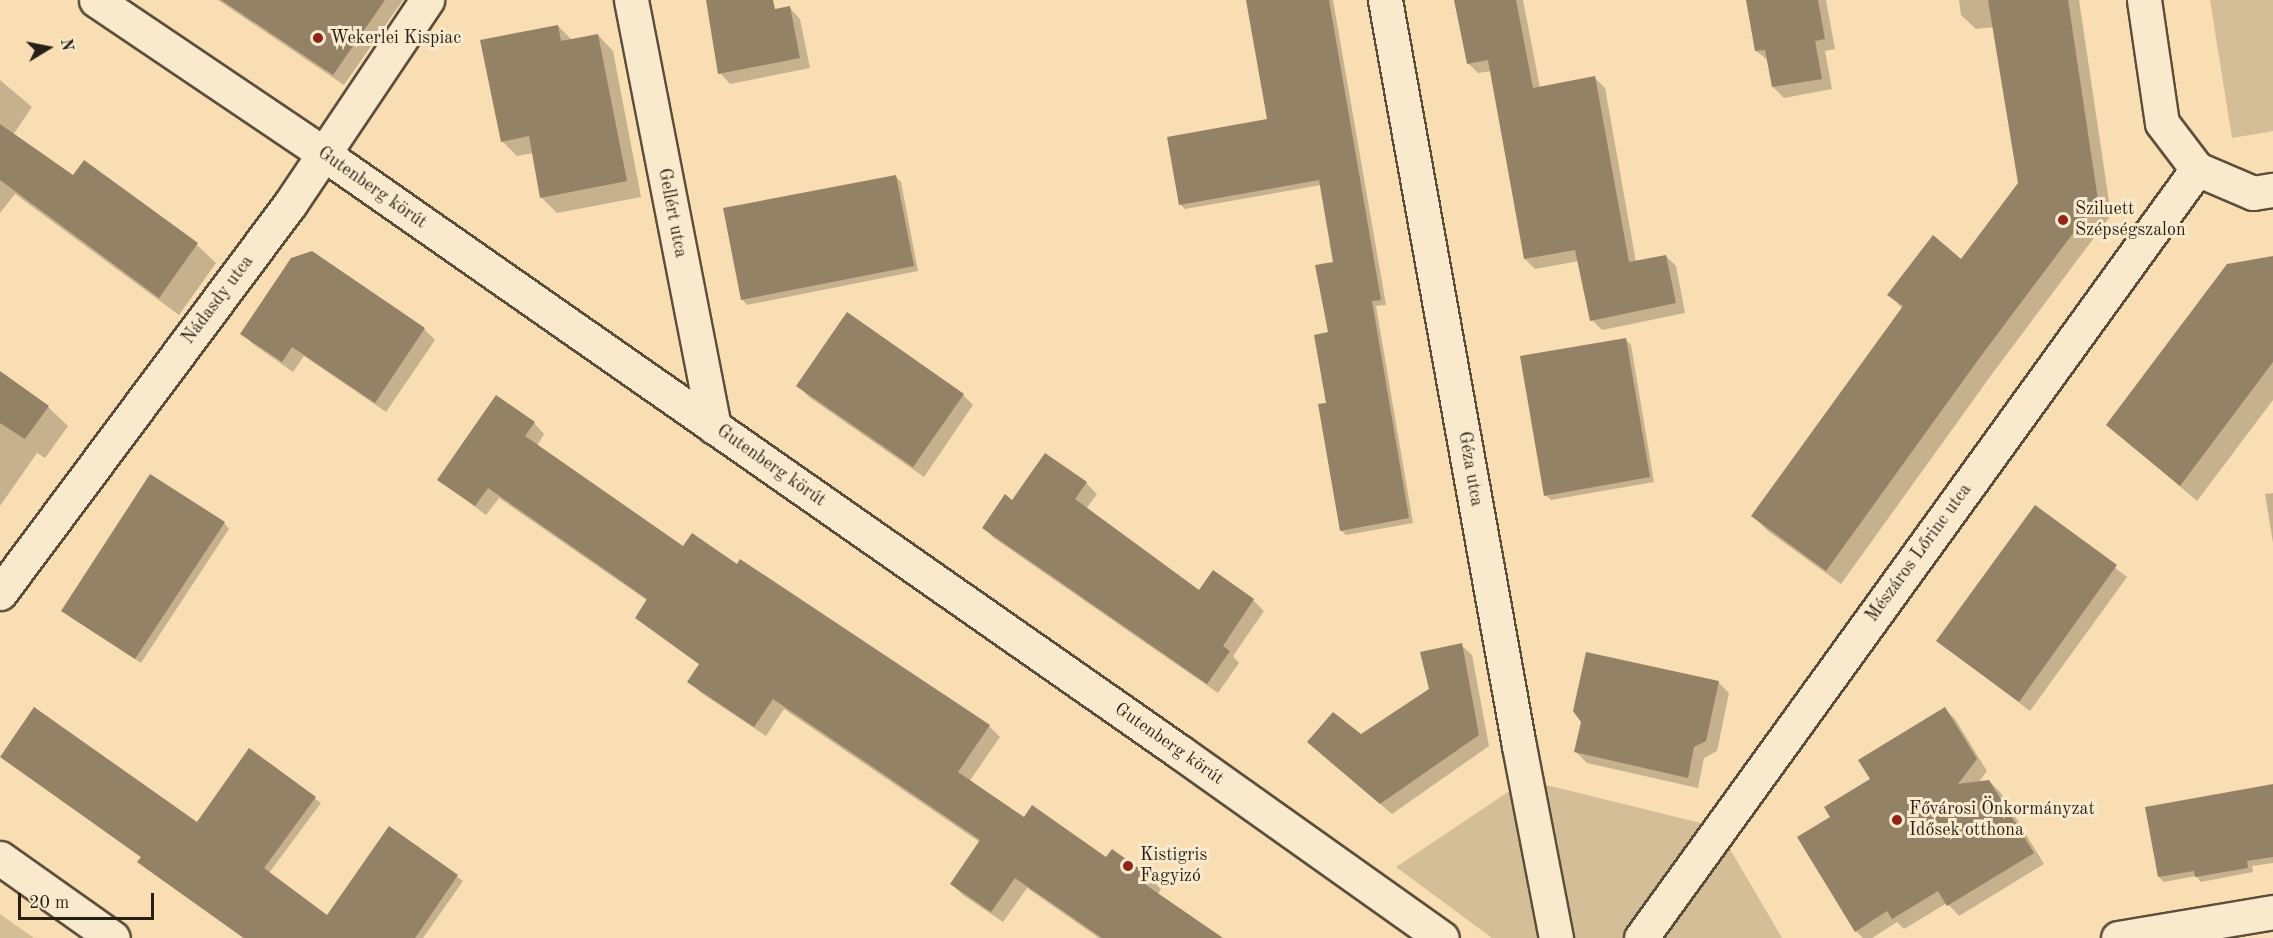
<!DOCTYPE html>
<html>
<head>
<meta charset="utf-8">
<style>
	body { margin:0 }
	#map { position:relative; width:2273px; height:938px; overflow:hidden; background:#f8deb2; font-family:"Old Standard TT",serif }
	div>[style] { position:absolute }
	.green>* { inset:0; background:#d4be97 }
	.shadow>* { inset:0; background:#0003 }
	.building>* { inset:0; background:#948267 }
	.roads { filter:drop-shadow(2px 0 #5b4f3c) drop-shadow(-2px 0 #5b4f3c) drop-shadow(0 2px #5b4f3c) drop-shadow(0 -2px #5b4f3c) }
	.minor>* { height:33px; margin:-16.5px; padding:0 16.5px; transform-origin:16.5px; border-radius:16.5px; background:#faeacd }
	.dots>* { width:16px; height:16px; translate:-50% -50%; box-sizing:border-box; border:3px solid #faeacd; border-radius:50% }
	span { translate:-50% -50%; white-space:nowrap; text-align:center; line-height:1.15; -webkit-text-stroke:6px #faeacd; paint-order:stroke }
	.poi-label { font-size:18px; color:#271f15 }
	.left { translate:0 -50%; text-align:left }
	.street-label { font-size:18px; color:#271f15 }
	.north { position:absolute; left:18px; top:18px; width:60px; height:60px; -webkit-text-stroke:4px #faeacd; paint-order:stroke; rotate:80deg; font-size:16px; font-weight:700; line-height:24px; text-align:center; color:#271f15 }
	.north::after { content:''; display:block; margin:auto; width:21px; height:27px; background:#271f15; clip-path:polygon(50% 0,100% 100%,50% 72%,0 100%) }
	.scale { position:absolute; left:18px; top:893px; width:136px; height:27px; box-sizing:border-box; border:3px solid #271f15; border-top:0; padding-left:8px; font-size:18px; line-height:21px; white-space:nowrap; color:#271f15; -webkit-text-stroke:4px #faeacd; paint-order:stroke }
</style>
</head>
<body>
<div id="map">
	<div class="green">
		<i style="clip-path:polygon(2210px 0,2273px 0,2273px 131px,2232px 138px)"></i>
		<i style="clip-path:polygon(1526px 780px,1717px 827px,1782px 938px,1492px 938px,1396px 867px)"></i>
		<i style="clip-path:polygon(0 914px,34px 938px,0 938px)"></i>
	</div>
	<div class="shadow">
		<i style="clip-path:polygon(218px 0,403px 0,344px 85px)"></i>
		<i style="clip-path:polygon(707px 0,753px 0,738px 19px,790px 8px,800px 19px,810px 68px,730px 84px,720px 73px)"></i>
		<i style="clip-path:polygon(1248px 0,1333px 0,1386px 305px,1376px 306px,1413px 523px,1346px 535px,1341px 530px,1327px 404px,1335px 263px,1321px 185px,1185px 209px,1180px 204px,1269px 120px)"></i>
		<i style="clip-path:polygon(1456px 0,1523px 0,1540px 88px,1595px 78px,1605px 88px,1636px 262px,1666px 256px,1676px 266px,1685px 313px,1602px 330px,1592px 320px,1579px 261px,1535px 269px,1525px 259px,1492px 71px,1478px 73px,1468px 63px)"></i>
		<i style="clip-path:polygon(1747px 0,1826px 0,1835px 49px,1825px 51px,1832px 89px,1784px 98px,1773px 87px,1769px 61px,1756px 51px)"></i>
		<i style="clip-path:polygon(1959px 0,2079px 0,2111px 215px,1992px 374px,1841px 584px,1768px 531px,1753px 516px,1903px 309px,1889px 295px,1961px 261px,2019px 183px,1994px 27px,1976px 29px,1961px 15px)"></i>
		<i style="clip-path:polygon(558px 26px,572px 40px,598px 35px,613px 51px,641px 197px,557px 213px,542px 198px,533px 153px,517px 156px,502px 141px)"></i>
		<i style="clip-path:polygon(0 80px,32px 107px,13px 135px,74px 177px,84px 163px,197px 245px,216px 263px,179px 315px,15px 194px,0 213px)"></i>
		<i style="clip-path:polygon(895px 176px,901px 182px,918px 271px,747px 305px,742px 299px)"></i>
		<i style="clip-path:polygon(2273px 258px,2273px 400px,2197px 501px,2108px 425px)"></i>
		<i style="clip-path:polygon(424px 329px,435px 340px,386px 412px,304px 356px,293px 372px,253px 344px,242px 333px)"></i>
		<i style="clip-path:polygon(1626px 340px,1631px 345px,1654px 482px,1551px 500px,1546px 495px)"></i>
		<i style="clip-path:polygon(0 373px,48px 407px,68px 426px,45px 458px,37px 453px,0 506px)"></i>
		<i style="clip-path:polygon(798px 386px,963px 395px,973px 405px,924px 477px,809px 397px)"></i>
		<i style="clip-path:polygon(534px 423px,544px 434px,537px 446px,684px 548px,737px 566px,989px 726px,1000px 737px,969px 782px,1025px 819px,1150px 878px,1161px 889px,1158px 894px,1220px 938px,1099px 938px,1027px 888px,1003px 922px,963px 895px,952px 884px,981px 843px,784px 709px,766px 736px,700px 692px,689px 681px,700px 665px,637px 618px,648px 601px,499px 498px,486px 515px,439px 480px)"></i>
		<i style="clip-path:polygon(1086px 483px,1097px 494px,1086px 509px,1199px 592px,1253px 600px,1264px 611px,1233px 656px,1239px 663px,1218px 693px,994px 538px,984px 528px,1013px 502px)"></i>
		<i style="clip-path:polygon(2273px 493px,2273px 543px,2265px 494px)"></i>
		<i style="clip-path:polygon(2036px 507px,2127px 577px,2030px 711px,1938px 641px)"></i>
		<i style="clip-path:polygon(224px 523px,229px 529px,141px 663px,69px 616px)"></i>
		<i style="clip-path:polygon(1461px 645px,1472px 655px,1489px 746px,1392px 814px,1320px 753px,1361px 736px,1430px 690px)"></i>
		<i style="clip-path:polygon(1718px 682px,1729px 693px,1717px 751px,1704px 758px,1698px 788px,1587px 763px,1576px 752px)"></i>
		<i style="clip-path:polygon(1945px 709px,1955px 719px,1987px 771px,1978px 783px,1989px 781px,2000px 792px,2044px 864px,1959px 916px,1947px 903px,1904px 929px,1897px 922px,1872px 938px,1863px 938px,1856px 931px,1832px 817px)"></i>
		<i style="clip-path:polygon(250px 750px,321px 803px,269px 873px,328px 917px,390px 828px,463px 881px,423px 938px,243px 938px,144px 867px,142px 858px,1px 756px,197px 824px)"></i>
		<i style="clip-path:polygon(2273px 790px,2273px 863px,2252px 866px,2253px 872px,2201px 882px,2196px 876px,2164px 882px,2159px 877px)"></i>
	</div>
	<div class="building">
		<i style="clip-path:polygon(221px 0,385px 0,333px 75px)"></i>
		<i style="clip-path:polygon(706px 0,773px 0,775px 9px,790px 6px,800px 58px,718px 74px)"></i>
		<i style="clip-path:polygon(1246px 0,1329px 0,1381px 300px,1372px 301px,1409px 518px,1340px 531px,1318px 404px,1326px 403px,1314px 335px,1328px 332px,1315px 265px,1333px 262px,1319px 180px,1179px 205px,1167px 137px,1267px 119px)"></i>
		<i style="clip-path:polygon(1454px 0,1516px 0,1533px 88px,1595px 76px,1629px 262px,1666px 255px,1676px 303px,1590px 321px,1575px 250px,1524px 259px,1488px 60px,1467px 64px)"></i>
		<i style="clip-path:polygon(1746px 0,1818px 0,1825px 39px,1815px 41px,1822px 79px,1772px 87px,1765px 50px,1755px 51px)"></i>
		<i style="clip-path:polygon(1988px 0,2068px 0,2098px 200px,1978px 360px,1826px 571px,1751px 516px,1903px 306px,1887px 295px,1933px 235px,1961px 259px,2018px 183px)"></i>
		<i style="clip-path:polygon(558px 25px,561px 41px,598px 34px,627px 181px,540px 198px,529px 136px,501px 142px,480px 40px)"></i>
		<i style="clip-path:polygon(0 124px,73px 175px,84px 160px,198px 243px,159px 298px,0 180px)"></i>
		<i style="clip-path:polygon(896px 175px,914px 266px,741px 300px,723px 208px)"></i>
		<i style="clip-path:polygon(312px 251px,425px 328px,375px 403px,292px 347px,282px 362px,240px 334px,291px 258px)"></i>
		<i style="clip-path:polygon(2273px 256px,2273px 362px,2180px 486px,2106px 425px,2227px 264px)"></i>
		<i style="clip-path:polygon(847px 312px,964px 394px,913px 467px,796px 386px)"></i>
		<i style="clip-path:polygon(1626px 338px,1650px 477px,1544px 496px,1520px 356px)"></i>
		<i style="clip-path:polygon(0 371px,49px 406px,25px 439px,0 423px)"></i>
		<i style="clip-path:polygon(496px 395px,535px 422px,525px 436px,683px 546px,692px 533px,737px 564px,740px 559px,990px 725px,958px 772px,1024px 817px,1032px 805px,1106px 857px,1112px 849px,1151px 877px,1146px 885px,1223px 938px,1102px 938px,1015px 878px,991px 912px,950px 884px,980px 840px,773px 699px,754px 727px,687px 682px,699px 664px,635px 618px,647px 599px,488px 488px,475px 506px,437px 480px)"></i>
		<i style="clip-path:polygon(1045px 453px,1087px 482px,1075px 499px,1199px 590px,1213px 570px,1254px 599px,1223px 646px,1230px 651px,1207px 684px,982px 528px,1005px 494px,1012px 500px)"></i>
		<i style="clip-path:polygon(150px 474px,225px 522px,135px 659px,61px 611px)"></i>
		<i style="clip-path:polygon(2035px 505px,2117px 565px,2019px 702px,1936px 641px)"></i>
		<i style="clip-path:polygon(1462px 643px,1479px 735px,1380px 804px,1307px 742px,1333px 712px,1361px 734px,1429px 689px,1420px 652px)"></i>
		<i style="clip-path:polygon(1586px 652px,1719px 681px,1706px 741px,1694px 747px,1688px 778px,1574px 752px,1581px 722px,1573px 711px)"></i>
		<i style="clip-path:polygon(34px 707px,197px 822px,249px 748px,316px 797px,264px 868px,327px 915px,389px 826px,458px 875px,415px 938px,244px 938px,137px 862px,141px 857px,0 757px)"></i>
		<i style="clip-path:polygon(1945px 707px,1977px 759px,1958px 784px,1989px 780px,2034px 853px,1947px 906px,1938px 891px,1892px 919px,1887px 911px,1855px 932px,1797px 837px,1830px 817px,1824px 807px,1870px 779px,1858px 760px)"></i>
		<i style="clip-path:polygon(2273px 784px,2273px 857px,2247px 861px,2248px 868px,2195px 877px,2194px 871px,2158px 877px,2145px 807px)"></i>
	</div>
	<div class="roads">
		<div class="minor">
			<i style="left:96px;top:0;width:275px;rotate:34deg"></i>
			<i style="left:324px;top:154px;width:1044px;rotate:34.94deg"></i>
			<i style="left:1180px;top:752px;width:321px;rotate:35.4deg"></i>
			<i style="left:631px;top:0;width:435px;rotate:79deg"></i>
			<i style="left:1385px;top:0;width:758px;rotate:79.82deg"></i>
			<i style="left:1519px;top:746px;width:196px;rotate:79.1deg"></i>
			<i style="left:2144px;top:0;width:124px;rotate:81.7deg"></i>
			<i style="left:2162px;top:123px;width:58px;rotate:52.7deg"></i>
			<i style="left:2197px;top:169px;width:61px;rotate:23.2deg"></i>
			<i style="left:2253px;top:193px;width:20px;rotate:-9deg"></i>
			<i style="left:0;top:593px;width:485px;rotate:-53.3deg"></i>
			<i style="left:290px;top:204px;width:246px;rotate:-56.1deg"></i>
			<i style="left:0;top:858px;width:138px;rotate:35.3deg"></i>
			<i style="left:1641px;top:938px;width:949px;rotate:-54.13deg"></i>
			<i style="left:2118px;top:938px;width:157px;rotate:-9.5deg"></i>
		</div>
	</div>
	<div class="dots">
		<i style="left:318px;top:38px;background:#8f2418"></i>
		<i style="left:2063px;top:220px;background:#8f2418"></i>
		<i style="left:1897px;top:820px;background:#8f2418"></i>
		<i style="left:1128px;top:866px;background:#8f2418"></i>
	</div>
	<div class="poi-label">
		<span class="left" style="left:330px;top:38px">Wekerlei Kispiac</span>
		<span class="left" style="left:2075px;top:220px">Sziluett<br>Szépségszalon</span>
		<span class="left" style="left:1909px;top:820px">Fővárosi Önkormányzat<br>Idősek otthona</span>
		<span class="left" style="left:1140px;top:866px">Kistigris<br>Fagyizó</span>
	</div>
	<div class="street-label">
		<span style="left:372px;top:188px;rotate:35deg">Gutenberg körút</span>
		<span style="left:672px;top:213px;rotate:79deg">Gellért utca</span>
		<span style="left:218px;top:300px;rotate:-53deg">Nádasdy utca</span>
		<span style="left:771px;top:466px;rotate:35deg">Gutenberg körút</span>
		<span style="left:1470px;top:469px;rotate:80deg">Géza utca</span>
		<span style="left:1919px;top:553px;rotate:-54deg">Mészáros Lőrinc utca</span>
		<span style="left:1169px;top:744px;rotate:35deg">Gutenberg körút</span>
	</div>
	<div class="north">N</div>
	<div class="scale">20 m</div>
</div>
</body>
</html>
